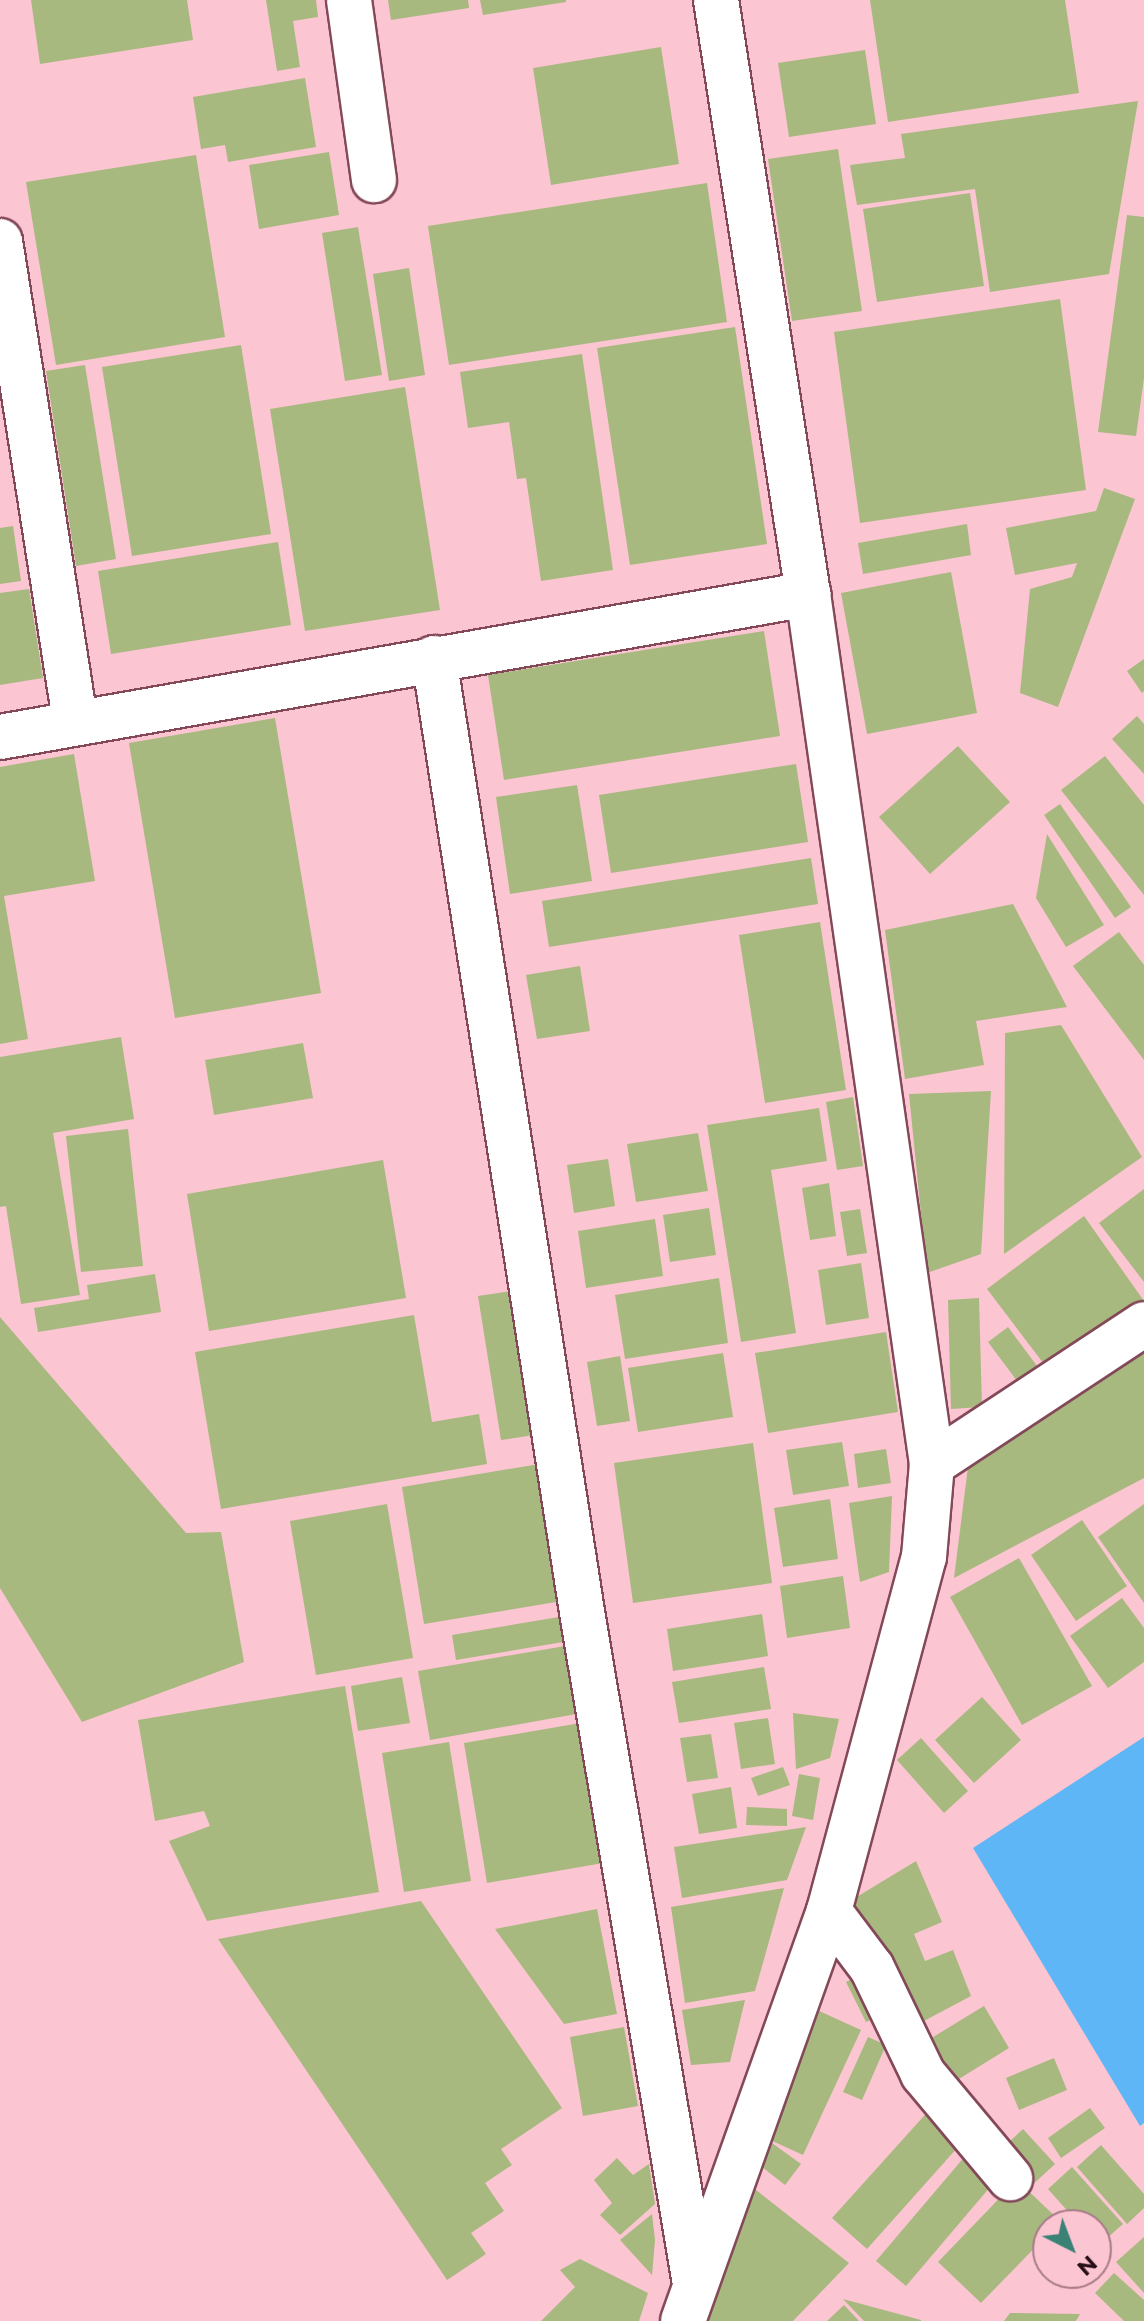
<!DOCTYPE html>
<html>
<head>
<meta charset="utf-8">
<style>
	body { margin:0 }
	#map { position:relative; width:1144px; height:2321px; overflow:hidden; background:#fcc5d2; font-family:Montserrat,sans-serif }
	div>[style] { position:absolute }
	.water>* { inset:0; background:#5fb6f6 }
	.building>* { inset:0; background:#a7b97f }
	.roads { filter:drop-shadow(2px 0 #834959) drop-shadow(-2px 0 #834959) drop-shadow(0 2px #834959) drop-shadow(0 -2px #834959) }
	.minor>* { height:44px; margin:-22px; padding:0 22px; transform-origin:22px; border-radius:22px; background:#fff }
	span { translate:-50% -50%; white-space:nowrap; text-align:center; line-height:1.15; -webkit-text-stroke:8px #fcc5d2; paint-order:stroke }
	.north { position:absolute; left:1032px; top:2209px; width:80px; height:80px; box-sizing:border-box; background:#fcc5d2; border:2px solid #a67c87; border-radius:50%; rotate:138deg; font-size:22px; font-weight:700; line-height:32px; text-align:center; color:#260f16 }
	.north::after { content:''; display:block; margin:auto; width:28px; height:36px; background:#3b8176; clip-path:polygon(50% 0,100% 100%,50% 72%,0 100%) }
</style>
</head>
<body>
<div id="map">
	<div class="water">
		<i style="clip-path:polygon(1144px 1737px,1144px 2123px,1140px 2126px,973px 1848px)"></i>
	</div>
	<div class="building">
		<i style="clip-path:polygon(31px 0,187px 0,193px 40px,40px 64px)"></i>
		<i style="clip-path:polygon(266px 0,316px 0,318px 17px,293px 21px,300px 67px,277px 71px)"></i>
		<i style="clip-path:polygon(388px 0,468px 0,469px 8px,391px 20px)"></i>
		<i style="clip-path:polygon(480px 0,566px 0,566px 2px,483px 15px)"></i>
		<i style="clip-path:polygon(870px 0,1065px 0,1079px 93px,888px 122px)"></i>
		<i style="clip-path:polygon(661px 47px,679px 164px,551px 185px,533px 68px)"></i>
		<i style="clip-path:polygon(865px 50px,876px 124px,789px 137px,778px 63px)"></i>
		<i style="clip-path:polygon(305px 78px,316px 147px,228px 162px,225px 145px,201px 149px,193px 97px)"></i>
		<i style="clip-path:polygon(1138px 101px,1109px 274px,990px 292px,975px 189px,857px 205px,850px 165px,905px 158px,901px 134px)"></i>
		<i style="clip-path:polygon(838px 149px,862px 311px,792px 321px,768px 159px)"></i>
		<i style="clip-path:polygon(329px 152px,339px 215px,259px 229px,249px 165px)"></i>
		<i style="clip-path:polygon(196px 155px,225px 337px,56px 365px,26px 182px)"></i>
		<i style="clip-path:polygon(707px 183px,727px 322px,449px 365px,428px 226px)"></i>
		<i style="clip-path:polygon(970px 193px,984px 286px,877px 302px,863px 209px)"></i>
		<i style="clip-path:polygon(1127px 215px,1144px 217px,1144px 378px,1136px 436px,1098px 432px)"></i>
		<i style="clip-path:polygon(358px 227px,382px 375px,345px 381px,322px 233px)"></i>
		<i style="clip-path:polygon(409px 268px,425px 375px,389px 381px,373px 274px)"></i>
		<i style="clip-path:polygon(1060px 299px,1086px 490px,860px 523px,834px 332px)"></i>
		<i style="clip-path:polygon(735px 327px,767px 544px,630px 565px,597px 348px)"></i>
		<i style="clip-path:polygon(241px 345px,271px 534px,132px 556px,102px 367px)"></i>
		<i style="clip-path:polygon(582px 354px,613px 570px,541px 581px,526px 478px,517px 479px,509px 422px,468px 428px,460px 372px)"></i>
		<i style="clip-path:polygon(85px 365px,116px 559px,76px 566px,46px 371px)"></i>
		<i style="clip-path:polygon(405px 387px,440px 610px,305px 631px,270px 409px)"></i>
		<i style="clip-path:polygon(1104px 488px,1135px 499px,1058px 707px,1020px 693px,1030px 589px,1072px 577px,1077px 563px,1015px 575px,1006px 528px,1096px 511px)"></i>
		<i style="clip-path:polygon(967px 524px,971px 555px,863px 574px,858px 543px)"></i>
		<i style="clip-path:polygon(13px 526px,21px 581px,0 584px,0 528px)"></i>
		<i style="clip-path:polygon(278px 542px,291px 625px,111px 654px,98px 571px)"></i>
		<i style="clip-path:polygon(951px 572px,977px 713px,867px 734px,841px 593px)"></i>
		<i style="clip-path:polygon(29px 589px,43px 678px,0 685px,0 593px)"></i>
		<i style="clip-path:polygon(764px 631px,780px 736px,504px 780px,488px 675px)"></i>
		<i style="clip-path:polygon(1144px 659px,1144px 691px,1142px 693px,1127px 671px)"></i>
		<i style="clip-path:polygon(1137px 716px,1144px 724px,1144px 774px,1112px 739px)"></i>
		<i style="clip-path:polygon(275px 718px,321px 993px,175px 1018px,129px 743px)"></i>
		<i style="clip-path:polygon(958px 746px,1010px 802px,930px 874px,879px 817px)"></i>
		<i style="clip-path:polygon(74px 754px,95px 881px,4px 896px,28px 1039px,0 1044px,0 767px)"></i>
		<i style="clip-path:polygon(1105px 756px,1144px 805px,1144px 895px,1061px 790px)"></i>
		<i style="clip-path:polygon(796px 764px,808px 842px,611px 873px,599px 795px)"></i>
		<i style="clip-path:polygon(577px 785px,592px 881px,510px 894px,496px 797px)"></i>
		<i style="clip-path:polygon(1060px 804px,1131px 907px,1115px 918px,1044px 815px)"></i>
		<i style="clip-path:polygon(1047px 834px,1104px 925px,1066px 947px,1036px 898px)"></i>
		<i style="clip-path:polygon(811px 858px,818px 904px,549px 947px,542px 901px)"></i>
		<i style="clip-path:polygon(1013px 904px,1067px 1007px,976px 1021px,984px 1065px,905px 1079px,885px 930px)"></i>
		<i style="clip-path:polygon(820px 922px,846px 1090px,765px 1103px,739px 935px)"></i>
		<i style="clip-path:polygon(1119px 932px,1144px 965px,1144px 1060px,1073px 966px)"></i>
		<i style="clip-path:polygon(580px 966px,590px 1031px,537px 1039px,526px 975px)"></i>
		<i style="clip-path:polygon(1061px 1025px,1142px 1157px,1004px 1254px,1005px 1033px)"></i>
		<i style="clip-path:polygon(121px 1037px,134px 1119px,53px 1133px,80px 1295px,21px 1304px,6px 1206px,0 1207px,0 1057px)"></i>
		<i style="clip-path:polygon(303px 1043px,313px 1098px,214px 1115px,205px 1060px)"></i>
		<i style="clip-path:polygon(991px 1091px,981px 1254px,927px 1273px,909px 1094px)"></i>
		<i style="clip-path:polygon(853px 1097px,863px 1166px,837px 1170px,826px 1102px)"></i>
		<i style="clip-path:polygon(819px 1108px,827px 1161px,771px 1170px,796px 1333px,741px 1342px,707px 1125px)"></i>
		<i style="clip-path:polygon(128px 1129px,143px 1266px,81px 1272px,66px 1136px)"></i>
		<i style="clip-path:polygon(698px 1133px,708px 1191px,636px 1202px,627px 1144px)"></i>
		<i style="clip-path:polygon(608px 1159px,615px 1206px,574px 1213px,567px 1165px)"></i>
		<i style="clip-path:polygon(383px 1160px,406px 1298px,209px 1331px,187px 1194px)"></i>
		<i style="clip-path:polygon(829px 1183px,836px 1236px,810px 1240px,802px 1188px)"></i>
		<i style="clip-path:polygon(1144px 1189px,1144px 1282px,1099px 1223px)"></i>
		<i style="clip-path:polygon(709px 1208px,716px 1255px,670px 1262px,663px 1215px)"></i>
		<i style="clip-path:polygon(860px 1209px,867px 1253px,847px 1256px,840px 1212px)"></i>
		<i style="clip-path:polygon(1084px 1216px,1144px 1301px,1050px 1372px,987px 1289px)"></i>
		<i style="clip-path:polygon(655px 1219px,663px 1276px,586px 1288px,578px 1231px)"></i>
		<i style="clip-path:polygon(861px 1263px,869px 1318px,826px 1325px,818px 1270px)"></i>
		<i style="clip-path:polygon(155px 1274px,161px 1312px,38px 1332px,34px 1308px,89px 1299px,87px 1285px)"></i>
		<i style="clip-path:polygon(719px 1278px,728px 1343px,625px 1359px,615px 1295px)"></i>
		<i style="clip-path:polygon(511px 1291px,534px 1435px,501px 1440px,478px 1296px)"></i>
		<i style="clip-path:polygon(979px 1298px,982px 1407px,951px 1409px,948px 1300px)"></i>
		<i style="clip-path:polygon(414px 1315px,432px 1422px,479px 1414px,487px 1464px,221px 1509px,195px 1352px)"></i>
		<i style="clip-path:polygon(0 1317px,186px 1533px,221px 1532px,244px 1662px,82px 1722px,0 1588px)"></i>
		<i style="clip-path:polygon(1008px 1327px,1040px 1370px,1020px 1385px,988px 1342px)"></i>
		<i style="clip-path:polygon(886px 1332px,898px 1412px,768px 1433px,755px 1353px)"></i>
		<i style="clip-path:polygon(1144px 1344px,1144px 1478px,954px 1578px,969px 1459px)"></i>
		<i style="clip-path:polygon(723px 1353px,733px 1417px,638px 1432px,628px 1368px)"></i>
		<i style="clip-path:polygon(620px 1356px,630px 1421px,597px 1426px,587px 1362px)"></i>
		<i style="clip-path:polygon(842px 1442px,849px 1486px,793px 1495px,786px 1450px)"></i>
		<i style="clip-path:polygon(753px 1443px,772px 1583px,633px 1603px,614px 1463px)"></i>
		<i style="clip-path:polygon(886px 1449px,891px 1483px,858px 1488px,854px 1454px)"></i>
		<i style="clip-path:polygon(539px 1464px,562px 1601px,424px 1624px,402px 1487px)"></i>
		<i style="clip-path:polygon(892px 1496px,889px 1572px,860px 1582px,849px 1503px)"></i>
		<i style="clip-path:polygon(830px 1499px,838px 1559px,783px 1567px,774px 1508px)"></i>
		<i style="clip-path:polygon(387px 1504px,413px 1658px,316px 1675px,290px 1521px)"></i>
		<i style="clip-path:polygon(1144px 1504px,1144px 1603px,1098px 1537px)"></i>
		<i style="clip-path:polygon(1082px 1520px,1127px 1586px,1076px 1621px,1031px 1555px)"></i>
		<i style="clip-path:polygon(1019px 1558px,1092px 1686px,1022px 1725px,950px 1597px)"></i>
		<i style="clip-path:polygon(843px 1576px,850px 1628px,787px 1638px,780px 1586px)"></i>
		<i style="clip-path:polygon(1122px 1598px,1144px 1628px,1144px 1662px,1108px 1688px,1070px 1636px)"></i>
		<i style="clip-path:polygon(762px 1614px,768px 1656px,673px 1671px,667px 1629px)"></i>
		<i style="clip-path:polygon(559px 1617px,563px 1642px,456px 1660px,452px 1635px)"></i>
		<i style="clip-path:polygon(571px 1645px,582px 1713px,430px 1740px,418px 1671px)"></i>
		<i style="clip-path:polygon(764px 1667px,771px 1709px,679px 1723px,672px 1682px)"></i>
		<i style="clip-path:polygon(402px 1677px,410px 1723px,358px 1731px,351px 1686px)"></i>
		<i style="clip-path:polygon(345px 1686px,379px 1892px,207px 1921px,169px 1841px,210px 1826px,204px 1811px,155px 1821px,138px 1720px)"></i>
		<i style="clip-path:polygon(982px 1697px,1021px 1740px,974px 1783px,935px 1740px)"></i>
		<i style="clip-path:polygon(793px 1713px,839px 1719px,830px 1758px,796px 1769px)"></i>
		<i style="clip-path:polygon(768px 1718px,775px 1764px,741px 1769px,734px 1723px)"></i>
		<i style="clip-path:polygon(586px 1722px,609px 1862px,487px 1883px,464px 1743px)"></i>
		<i style="clip-path:polygon(711px 1734px,718px 1778px,687px 1782px,680px 1738px)"></i>
		<i style="clip-path:polygon(921px 1738px,968px 1791px,944px 1813px,897px 1760px)"></i>
		<i style="clip-path:polygon(449px 1742px,471px 1881px,404px 1892px,382px 1753px)"></i>
		<i style="clip-path:polygon(783px 1767px,790px 1785px,758px 1796px,751px 1778px)"></i>
		<i style="clip-path:polygon(799px 1774px,820px 1778px,813px 1820px,792px 1816px)"></i>
		<i style="clip-path:polygon(731px 1787px,737px 1828px,699px 1834px,692px 1794px)"></i>
		<i style="clip-path:polygon(747px 1807px,787px 1809px,787px 1826px,746px 1825px)"></i>
		<i style="clip-path:polygon(806px 1827px,787px 1880px,682px 1898px,674px 1847px)"></i>
		<i style="clip-path:polygon(916px 1861px,942px 1922px,914px 1934px,925px 1961px,953px 1950px,971px 1996px,907px 2030px,845px 1904px)"></i>
		<i style="clip-path:polygon(784px 1888px,755px 1991px,685px 2003px,671px 1907px)"></i>
		<i style="clip-path:polygon(421px 1901px,562px 2108px,501px 2149px,512px 2165px,485px 2183px,504px 2211px,471px 2233px,486px 2254px,447px 2280px,218px 1939px)"></i>
		<i style="clip-path:polygon(597px 1909px,617px 2014px,564px 2024px,495px 1929px)"></i>
		<i style="clip-path:polygon(866px 1972px,886px 2013px,866px 2022px,846px 1982px)"></i>
		<i style="clip-path:polygon(745px 2000px,730px 2062px,691px 2065px,682px 2010px)"></i>
		<i style="clip-path:polygon(984px 2006px,1009px 2048px,941px 2090px,915px 2048px)"></i>
		<i style="clip-path:polygon(817px 2010px,861px 2030px,803px 2155px,759px 2135px)"></i>
		<i style="clip-path:polygon(624px 2027px,638px 2106px,583px 2116px,570px 2037px)"></i>
		<i style="clip-path:polygon(868px 2037px,886px 2045px,862px 2100px,843px 2092px)"></i>
		<i style="clip-path:polygon(1054px 2058px,1067px 2090px,1019px 2110px,1006px 2078px)"></i>
		<i style="clip-path:polygon(932px 2107px,966px 2138px,867px 2249px,832px 2218px)"></i>
		<i style="clip-path:polygon(1090px 2108px,1105px 2128px,1061px 2158px,1048px 2138px)"></i>
		<i style="clip-path:polygon(1023px 2129px,1055px 2164px,1028px 2189px,996px 2154px)"></i>
		<i style="clip-path:polygon(772px 2143px,801px 2164px,785px 2185px,757px 2163px)"></i>
		<i style="clip-path:polygon(1101px 2145px,1144px 2194px,1144px 2208px,1127px 2224px,1077px 2167px)"></i>
		<i style="clip-path:polygon(972px 2148px,1002px 2173px,906px 2286px,876px 2261px)"></i>
		<i style="clip-path:polygon(617px 2158px,633px 2175px,649px 2164px,655px 2204px,620px 2235px,600px 2215px,612px 2203px,594px 2180px)"></i>
		<i style="clip-path:polygon(1072px 2167px,1123px 2224px,1098px 2246px,1096px 2225px,1080px 2225px,1048px 2189px)"></i>
		<i style="clip-path:polygon(1017px 2180px,1060px 2221px,1048px 2225px,1048px 2234px,981px 2303px,938px 2262px)"></i>
		<i style="clip-path:polygon(751px 2186px,849px 2263px,793px 2321px,701px 2321px)"></i>
		<i style="clip-path:polygon(652px 2214px,655px 2240px,652px 2275px,620px 2240px)"></i>
		<i style="clip-path:polygon(1144px 2237px,1144px 2293px,1116px 2262px)"></i>
		<i style="clip-path:polygon(580px 2259px,648px 2293px,639px 2321px,541px 2321px,575px 2287px,560px 2270px)"></i>
		<i style="clip-path:polygon(1114px 2273px,1144px 2300px,1144px 2321px,1124px 2321px,1095px 2293px)"></i>
		<i style="clip-path:polygon(843px 2299px,921px 2320px,921px 2321px,864px 2321px)"></i>
		<i style="clip-path:polygon(844px 2305px,859px 2321px,827px 2321px)"></i>
		<i style="clip-path:polygon(1010px 2313px,1080px 2314px,1076px 2321px,1004px 2321px)"></i>
	</div>
	<div class="roads">
		<div class="minor">
			<i style="left:349px;top:0;width:182px;rotate:82.1deg"></i>
			<i style="left:0;top:241px;width:487px;rotate:81.1deg"></i>
			<i style="left:434px;top:658px;width:965px;rotate:81.18deg"></i>
			<i style="left:582px;top:1612px;width:681px;rotate:80.45deg"></i>
			<i style="left:0;top:737px;width:821px;rotate:-10.04deg"></i>
			<i style="left:932px;top:1464px;width:254px;rotate:-33.4deg"></i>
			<i style="left:829px;top:1911px;width:71px;rotate:53deg"></i>
			<i style="left:872px;top:1968px;width:118px;rotate:64.3deg"></i>
			<i style="left:923px;top:2074px;width:136px;rotate:50.1deg"></i>
			<i style="left:683px;top:2321px;width:435px;rotate:-70.4deg"></i>
			<i style="left:829px;top:1911px;width:367px;rotate:-75deg"></i>
			<i style="left:924px;top:1557px;width:93px;rotate:-85.1deg"></i>
			<i style="left:932px;top:1464px;width:879px;rotate:-98.11deg"></i>
			<i style="left:808px;top:594px;width:601px;rotate:-98.8deg"></i>
		</div>
	</div>
	<div class="north">N</div>
</div>
</body>
</html>
